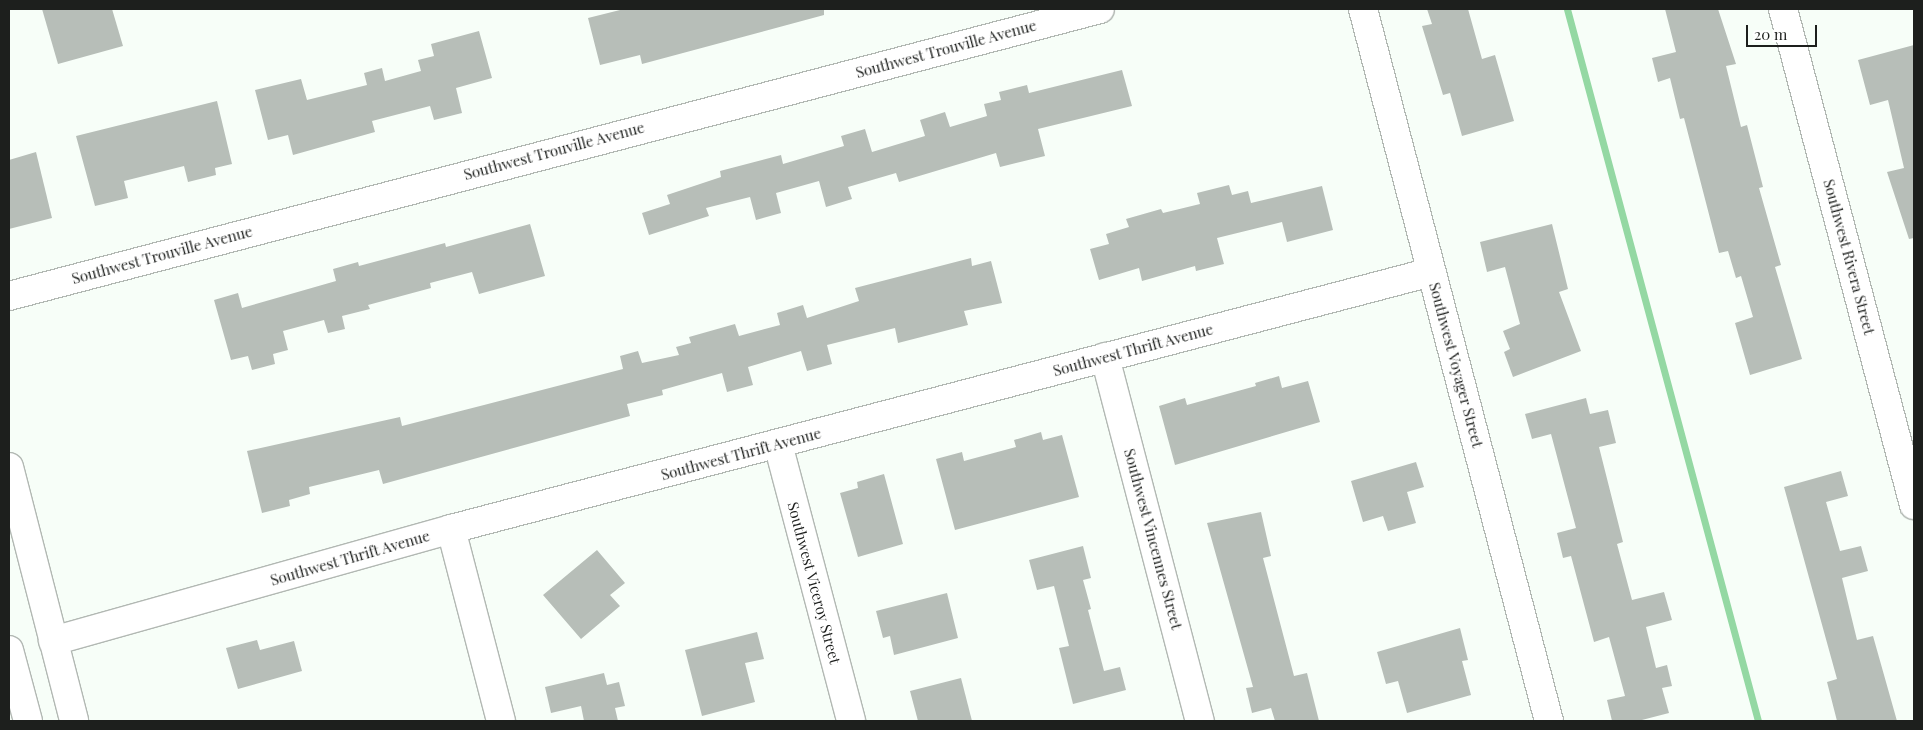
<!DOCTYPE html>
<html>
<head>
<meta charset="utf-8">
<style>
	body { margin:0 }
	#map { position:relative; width:1923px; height:730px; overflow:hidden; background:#f7fef8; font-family:"Playfair Display",serif }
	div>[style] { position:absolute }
	.stream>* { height:7px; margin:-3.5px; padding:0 3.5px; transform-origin:3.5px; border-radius:3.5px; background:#94d8a3 }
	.building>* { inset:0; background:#b7beb8 }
	.roads { filter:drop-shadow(1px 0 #b2b8b3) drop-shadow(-1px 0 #b2b8b3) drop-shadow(0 1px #b2b8b3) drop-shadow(0 -1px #b2b8b3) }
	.minor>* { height:28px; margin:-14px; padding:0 14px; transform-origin:14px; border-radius:14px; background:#fff }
	.major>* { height:28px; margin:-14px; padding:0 14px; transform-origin:14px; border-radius:14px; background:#fff }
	span { translate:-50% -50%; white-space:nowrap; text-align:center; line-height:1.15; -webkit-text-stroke:5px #fff; paint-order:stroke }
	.street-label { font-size:15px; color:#1d1f1d }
	.frame { position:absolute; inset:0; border:10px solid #1d1f1d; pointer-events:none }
	.scale { position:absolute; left:1746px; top:25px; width:71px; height:22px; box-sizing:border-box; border:2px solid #1d1f1d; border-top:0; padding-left:6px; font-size:15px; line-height:18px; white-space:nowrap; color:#1d1f1d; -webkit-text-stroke:4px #fff; paint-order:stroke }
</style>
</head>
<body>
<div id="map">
	<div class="stream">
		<i style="left:1567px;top:9px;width:737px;rotate:74.98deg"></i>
	</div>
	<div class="building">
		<i style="clip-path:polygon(42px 9px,112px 9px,123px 46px,58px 64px)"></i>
		<i style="clip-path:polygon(624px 9px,824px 9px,824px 15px,642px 64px,640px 55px,600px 65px,588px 18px)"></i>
		<i style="clip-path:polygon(1427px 9px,1468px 9px,1482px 59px,1495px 55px,1514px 121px,1462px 136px,1450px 93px,1443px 95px,1422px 26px,1432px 24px)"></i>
		<i style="clip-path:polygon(1665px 9px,1718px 9px,1736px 64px,1726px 66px,1741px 127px,1747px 125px,1763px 187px,1759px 188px,1781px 265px,1775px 267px,1802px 359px,1750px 375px,1735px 323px,1753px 317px,1741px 276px,1736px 278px,1728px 251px,1719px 253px,1684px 118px,1680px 119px,1670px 78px,1658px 82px,1652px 58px,1676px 52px)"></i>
		<i style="clip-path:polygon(479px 31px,492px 78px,456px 88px,462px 113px,434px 120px,430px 106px,372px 121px,375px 132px,293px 155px,288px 135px,268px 140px,255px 90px,301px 79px,307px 100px,367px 85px,364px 73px,382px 68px,385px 81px,421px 71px,418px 60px,434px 56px,431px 44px)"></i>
		<i style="clip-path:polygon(1914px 45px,1914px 238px,1909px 239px,1887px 172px,1904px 168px,1888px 100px,1870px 105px,1858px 60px)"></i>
		<i style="clip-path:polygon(1122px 70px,1132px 106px,1038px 129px,1045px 156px,1000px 167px,996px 153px,899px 182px,896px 173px,848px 187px,852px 199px,826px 207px,819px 181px,776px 193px,781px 213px,756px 220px,750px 197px,706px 208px,709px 216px,649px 235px,642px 213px,670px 204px,667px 195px,721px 177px,720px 171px,781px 155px,783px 164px,844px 146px,841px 136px,865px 129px,872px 152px,925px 136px,920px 120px,945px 112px,950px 127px,987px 116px,984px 104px,1001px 100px,999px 92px,1027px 85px,1029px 93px)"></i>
		<i style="clip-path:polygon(217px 101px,232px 164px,215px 168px,216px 175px,188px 182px,184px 166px,124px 181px,128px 198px,95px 206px,76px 136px)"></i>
		<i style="clip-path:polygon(36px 152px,52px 218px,9px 229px,9px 160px)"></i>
		<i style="clip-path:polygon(1229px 185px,1232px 195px,1248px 191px,1251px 203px,1322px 186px,1333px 230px,1287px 242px,1282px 222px,1217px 238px,1224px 264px,1196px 271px,1195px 266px,1142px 281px,1139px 268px,1099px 280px,1090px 249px,1109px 244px,1106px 234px,1129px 227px,1126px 219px,1161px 209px,1163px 213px,1200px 204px,1197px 193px)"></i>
		<i style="clip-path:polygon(530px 224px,545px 276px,479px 294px,472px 272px,430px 283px,431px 288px,368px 305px,370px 309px,342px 316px,345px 329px,328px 333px,324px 320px,283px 331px,288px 350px,273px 354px,275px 364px,252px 370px,248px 356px,231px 360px,214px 300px,238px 293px,242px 308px,336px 281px,333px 269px,358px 262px,359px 266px,445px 243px,446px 247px)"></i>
		<i style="clip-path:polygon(1552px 224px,1568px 289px,1559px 292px,1581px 351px,1513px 377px,1504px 352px,1510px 349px,1503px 331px,1520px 324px,1505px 267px,1487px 272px,1480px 242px)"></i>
		<i style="clip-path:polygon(971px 258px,972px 266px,991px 261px,1002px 303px,964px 311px,968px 325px,898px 343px,895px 328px,827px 345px,832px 364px,807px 371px,801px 351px,748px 367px,753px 385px,727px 392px,722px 373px,662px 390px,663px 395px,627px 404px,630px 416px,383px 484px,379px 470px,309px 487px,310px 494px,289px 500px,290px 506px,262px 513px,247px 451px,400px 417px,402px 426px,484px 405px,623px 369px,620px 356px,638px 351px,642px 363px,679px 355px,676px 347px,691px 343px,689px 337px,735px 324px,739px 336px,780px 325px,777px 313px,803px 305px,807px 318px,859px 301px,855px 288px)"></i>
		<i style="clip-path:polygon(1279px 376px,1282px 388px,1308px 381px,1320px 422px,1175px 465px,1159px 406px,1185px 398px,1187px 405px,1256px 386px,1255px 383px)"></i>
		<i style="clip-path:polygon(1586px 398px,1590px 414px,1608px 410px,1616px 443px,1599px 447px,1623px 542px,1617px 544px,1632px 600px,1664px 592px,1672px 620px,1646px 627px,1656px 668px,1667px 665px,1672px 686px,1662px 688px,1669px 713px,1638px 721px,1612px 721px,1607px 700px,1625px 696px,1609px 637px,1594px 642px,1571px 556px,1563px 558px,1557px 533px,1576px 528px,1551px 434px,1532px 439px,1525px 414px)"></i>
		<i style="clip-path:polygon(1041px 432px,1043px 440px,1062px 435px,1079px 497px,955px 530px,936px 459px,962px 452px,964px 461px,1016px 447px,1014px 440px)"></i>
		<i style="clip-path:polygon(1416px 462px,1424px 487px,1407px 492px,1416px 523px,1388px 531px,1383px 516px,1363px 522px,1351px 481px)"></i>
		<i style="clip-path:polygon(1841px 471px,1848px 496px,1826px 502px,1840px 551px,1861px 546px,1868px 571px,1842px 578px,1857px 640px,1873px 636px,1897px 721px,1837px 721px,1827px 682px,1837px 679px,1784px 487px)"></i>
		<i style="clip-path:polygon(884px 474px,903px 544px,858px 557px,840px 493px,858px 488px,857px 482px)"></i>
		<i style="clip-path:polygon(1261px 512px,1271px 556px,1263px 558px,1294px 676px,1307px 673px,1319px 721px,1275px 721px,1271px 708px,1252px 713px,1246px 688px,1253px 687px,1207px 523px)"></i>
		<i style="clip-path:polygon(1083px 546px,1091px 578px,1083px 580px,1091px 609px,1088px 610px,1104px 671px,1120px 667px,1126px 690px,1073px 704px,1059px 648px,1069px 646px,1054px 586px,1037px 590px,1029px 560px)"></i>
		<i style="clip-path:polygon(597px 550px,625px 583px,610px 595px,620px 606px,581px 639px,543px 595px)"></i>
		<i style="clip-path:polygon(947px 593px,958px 638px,894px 655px,890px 636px,883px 638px,876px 611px)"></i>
		<i style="clip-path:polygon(1460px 628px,1468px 660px,1462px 661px,1471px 695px,1407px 713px,1398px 681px,1386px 684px,1377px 652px)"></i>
		<i style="clip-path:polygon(757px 632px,764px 659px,745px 663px,755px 702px,702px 716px,685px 650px)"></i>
		<i style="clip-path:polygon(257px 640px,260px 650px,294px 641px,302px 671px,238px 689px,226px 648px)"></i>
		<i style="clip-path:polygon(604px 673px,607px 685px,619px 682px,625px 706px,615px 708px,618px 721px,584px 721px,581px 706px,551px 713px,545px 687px)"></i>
		<i style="clip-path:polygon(961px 678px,972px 721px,918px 721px,910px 691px)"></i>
	</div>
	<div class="roads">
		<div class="minor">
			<i style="left:1363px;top:9px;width:736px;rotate:75.36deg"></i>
			<i style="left:1783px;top:9px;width:513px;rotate:75.21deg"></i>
			<i style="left:9px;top:296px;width:1128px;rotate:-14.74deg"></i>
			<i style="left:1105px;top:357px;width:376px;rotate:75.4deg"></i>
			<i style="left:778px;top:444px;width:286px;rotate:75.2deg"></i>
			<i style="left:451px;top:529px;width:198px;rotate:75.4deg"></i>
			<i style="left:53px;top:641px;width:413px;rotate:-15.7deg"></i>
			<i style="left:451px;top:529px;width:1013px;rotate:-14.69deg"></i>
		</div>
		<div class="major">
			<i style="left:9px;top:467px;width:262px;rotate:75.6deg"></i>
			<i style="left:9px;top:650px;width:73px;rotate:75deg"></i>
		</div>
	</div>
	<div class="street-label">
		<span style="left:946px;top:49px;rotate:-15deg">Southwest Trouville Avenue</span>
		<span style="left:554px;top:151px;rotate:-15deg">Southwest Trouville Avenue</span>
		<span style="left:162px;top:255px;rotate:-15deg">Southwest Trouville Avenue</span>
		<span style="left:1849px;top:257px;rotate:75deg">Southwest Rivera Street</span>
		<span style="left:1133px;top:350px;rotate:-15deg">Southwest Thrift Avenue</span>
		<span style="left:1456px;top:365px;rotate:75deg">Southwest Voyager Street</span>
		<span style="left:741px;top:454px;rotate:-15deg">Southwest Thrift Avenue</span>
		<span style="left:1153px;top:539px;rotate:75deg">Southwest Vincennes Street</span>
		<span style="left:350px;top:558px;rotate:-16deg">Southwest Thrift Avenue</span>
		<span style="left:814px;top:583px;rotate:75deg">Southwest Viceroy Street</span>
	</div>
	<div class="frame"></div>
	<div class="scale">20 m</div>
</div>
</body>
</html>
